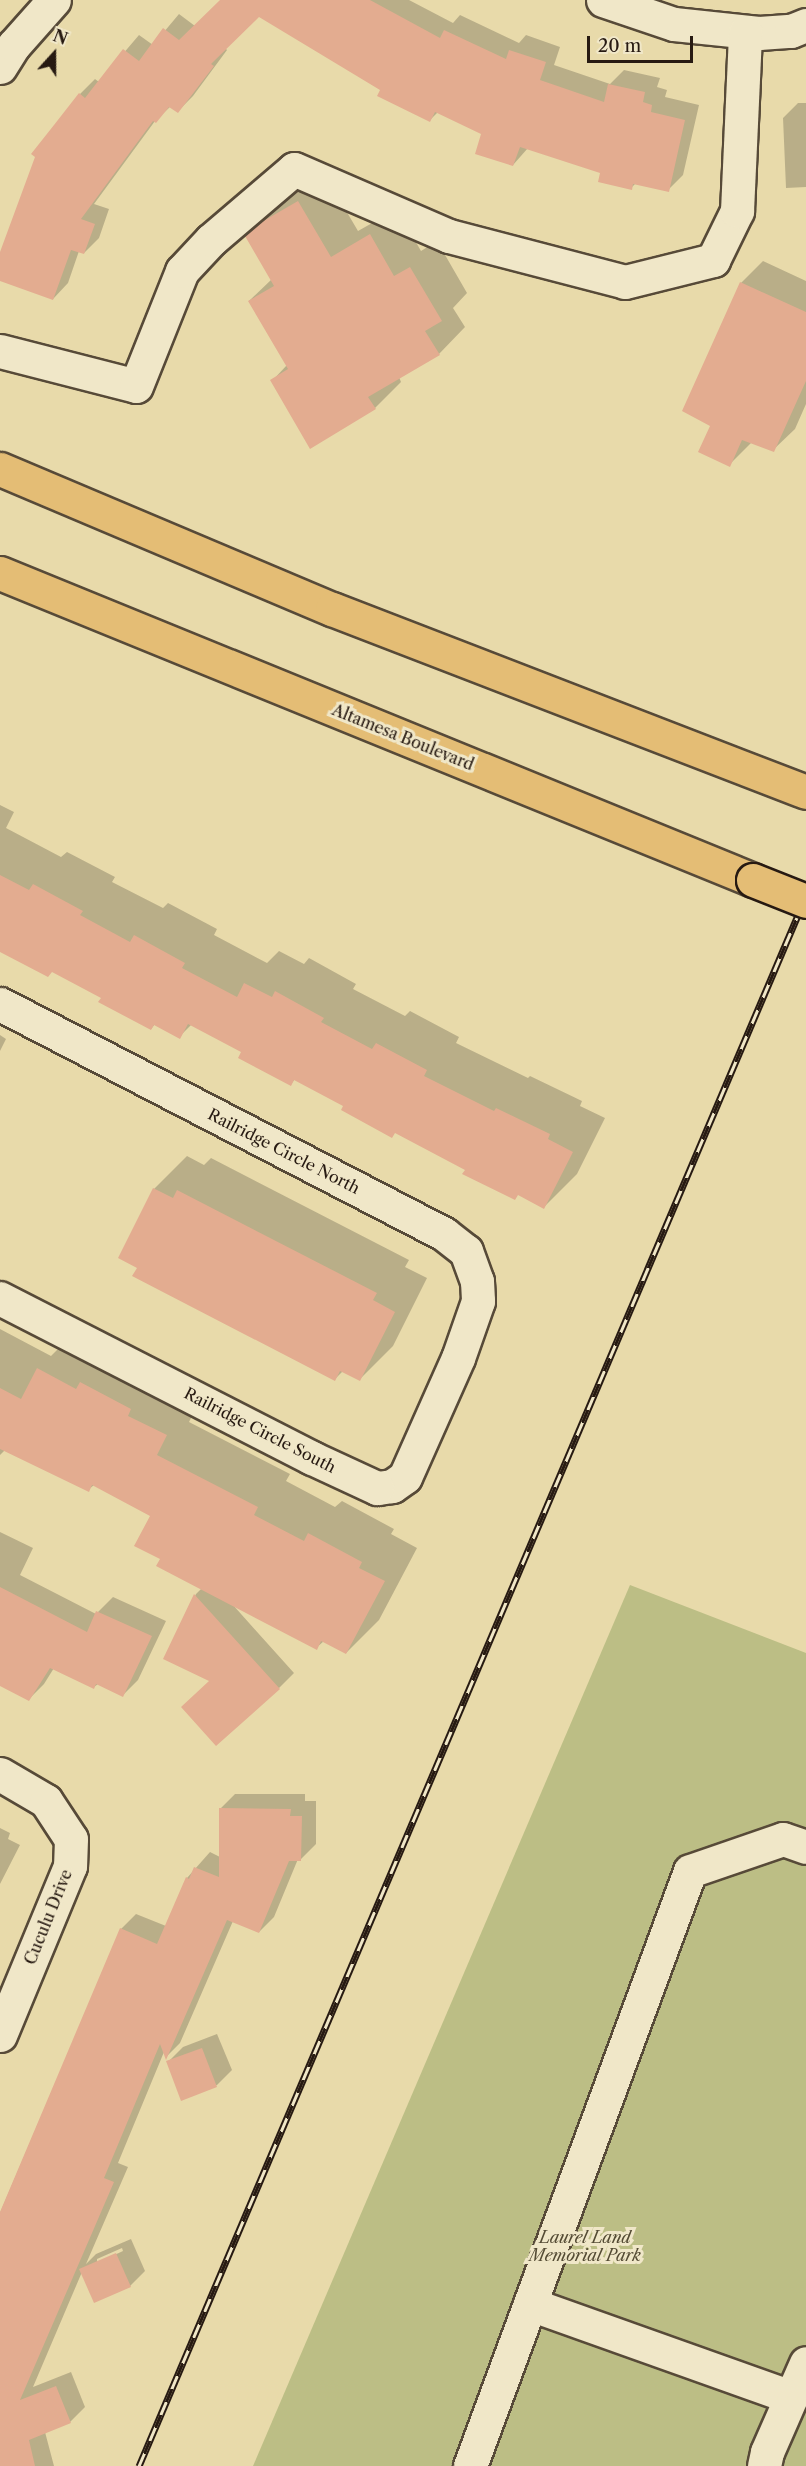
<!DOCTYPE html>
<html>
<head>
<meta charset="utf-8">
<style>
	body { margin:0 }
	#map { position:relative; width:806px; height:2466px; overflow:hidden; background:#e8daaa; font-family:"Libre Caslon Text",serif }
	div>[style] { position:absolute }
	.green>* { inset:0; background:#bcbe85 }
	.shadow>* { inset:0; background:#0003 }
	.building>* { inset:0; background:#e3ac90 }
	.roads { filter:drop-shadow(2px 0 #574a38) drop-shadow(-2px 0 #574a38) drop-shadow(0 2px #574a38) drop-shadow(0 -2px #574a38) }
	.minor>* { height:33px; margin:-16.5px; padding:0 16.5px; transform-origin:16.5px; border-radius:16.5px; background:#f0e7c8 }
	.major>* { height:33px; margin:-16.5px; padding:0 16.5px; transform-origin:16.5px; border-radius:16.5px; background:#e4bd75 }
	.rail>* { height:7px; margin-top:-3.5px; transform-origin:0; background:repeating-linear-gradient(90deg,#f0e7c8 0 14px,#271a12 0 28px); box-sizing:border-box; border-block:2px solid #271a12 }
	.bridges { filter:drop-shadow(2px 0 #271a12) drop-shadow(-2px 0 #271a12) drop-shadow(0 2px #271a12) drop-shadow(0 -2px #271a12) }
	.major-bridge>* { height:33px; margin:-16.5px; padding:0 16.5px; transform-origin:16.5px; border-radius:16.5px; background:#e4bd75 }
	span { translate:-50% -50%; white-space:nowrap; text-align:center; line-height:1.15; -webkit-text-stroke:6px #f0e7c8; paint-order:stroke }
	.street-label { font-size:16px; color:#271a12 }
	.park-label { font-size:16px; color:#544b34; font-style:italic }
	.north { position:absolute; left:24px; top:24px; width:60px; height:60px; -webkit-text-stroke:4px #f0e7c8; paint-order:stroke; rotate:21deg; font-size:16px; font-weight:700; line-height:24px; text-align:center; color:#271a12 }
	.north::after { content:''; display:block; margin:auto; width:21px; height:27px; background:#271a12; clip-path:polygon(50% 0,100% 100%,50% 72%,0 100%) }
	.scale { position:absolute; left:587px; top:36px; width:106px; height:27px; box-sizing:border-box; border:3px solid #271a12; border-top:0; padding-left:8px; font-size:18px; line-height:21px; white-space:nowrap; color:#271a12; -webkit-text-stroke:4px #f0e7c8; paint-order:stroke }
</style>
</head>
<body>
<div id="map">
	<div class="green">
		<i style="clip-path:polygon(630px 1585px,806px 1653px,806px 2466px,253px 2466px)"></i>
	</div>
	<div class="shadow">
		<i style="clip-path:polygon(221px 0,409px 0,453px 23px,460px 15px,519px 43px,526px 35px,560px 47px,554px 65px,610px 84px,624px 70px,660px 78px,657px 87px,667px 90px,665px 97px,699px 105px,683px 175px,668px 190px,636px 183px,631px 188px,602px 172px,528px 148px,513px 165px,483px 133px,438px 112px,430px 120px,259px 15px,225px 48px,227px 50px,193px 96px,178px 111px,171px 106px,155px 121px,94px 204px,109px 209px,99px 238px,84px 253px,79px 251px,68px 283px,53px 299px,0 263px,0 257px,80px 94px,95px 79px,99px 82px,139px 35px,153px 45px,179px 14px,195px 26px)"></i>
		<i style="clip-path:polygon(798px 103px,806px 103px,806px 197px,806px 187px,786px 188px,783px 118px)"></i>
		<i style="clip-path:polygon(325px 175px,358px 231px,397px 209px,421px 251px,437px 241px,467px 293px,453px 308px,465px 327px,439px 354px,399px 377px,401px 382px,375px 408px,272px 381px,287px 365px,249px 301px,272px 279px,247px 236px,288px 197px)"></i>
		<i style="clip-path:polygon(763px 261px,806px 281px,806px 404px,795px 429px,773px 450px,752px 442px,729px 465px,741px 283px)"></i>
		<i style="clip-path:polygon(0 805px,14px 812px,6px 828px,61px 857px,67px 852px,115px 877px,112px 882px,163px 908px,168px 903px,217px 929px,214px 935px,267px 963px,279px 951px,304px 964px,309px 958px,356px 984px,353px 989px,405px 1016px,410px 1011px,459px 1037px,456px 1043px,528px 1078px,530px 1076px,582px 1101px,580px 1106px,605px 1118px,577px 1174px,544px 1207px,295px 1079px,291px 1084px,243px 1051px,192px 1024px,179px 1037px,155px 1024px,151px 1029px,103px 997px,53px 971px,0 950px)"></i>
		<i style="clip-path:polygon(0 1035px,6px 1039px,0 1051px)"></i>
		<i style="clip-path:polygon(187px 1156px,204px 1165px,211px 1158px,409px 1260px,405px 1267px,427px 1278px,393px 1346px,360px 1379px,343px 1371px,335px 1379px,139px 1267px,154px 1189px)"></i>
		<i style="clip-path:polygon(0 1329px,51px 1356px,71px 1336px,199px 1402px,189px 1422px,290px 1474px,286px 1481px,335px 1507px,342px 1501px,394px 1529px,391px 1534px,417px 1548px,379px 1620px,346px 1653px,324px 1641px,316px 1648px,233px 1605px,294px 1673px,279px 1688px,211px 1680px,165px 1659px,196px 1594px,202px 1588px,162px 1558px,152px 1515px,94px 1485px,88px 1490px,5px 1450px,0 1455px)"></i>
		<i style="clip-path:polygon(0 1532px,33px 1548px,20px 1575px,96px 1614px,113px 1597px,166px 1621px,138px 1680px,123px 1695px,98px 1684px,94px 1687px,54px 1668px,44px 1684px,29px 1699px,0 1684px)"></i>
		<i style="clip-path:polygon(evenodd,235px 1794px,305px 1794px,305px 1801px,316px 1801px,316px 1844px,301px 1859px,298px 1859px,274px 1917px,259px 1932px,233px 1921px,180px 2043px,166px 2057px,164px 2052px,118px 2163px,128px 2167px,86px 2264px,96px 2254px,131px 2239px,145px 2271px,130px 2286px,82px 2272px,33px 2387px,71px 2372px,85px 2407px,70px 2422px,45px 2432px,54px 2466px,0 2466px,0 2213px,121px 1929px,136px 1914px,166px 1926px,187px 1878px,210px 1852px,220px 1857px,220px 1809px,235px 1794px,122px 2248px,123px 2251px,97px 2263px,97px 2259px,122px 2248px)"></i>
		<i style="clip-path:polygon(0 1828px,10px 1833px,8px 1839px,20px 1845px,0 1884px)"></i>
		<i style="clip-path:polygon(217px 2034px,232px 2070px,217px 2085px,182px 2099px,168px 2062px,183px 2047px)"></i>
	</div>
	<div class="building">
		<i style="clip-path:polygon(220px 0,370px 0,440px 38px,444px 30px,506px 59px,509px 50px,546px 62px,540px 80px,604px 102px,608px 84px,645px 92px,643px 102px,652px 105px,651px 112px,685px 120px,669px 192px,633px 184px,632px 190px,598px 182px,600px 173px,520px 147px,513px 166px,475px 154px,481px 134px,435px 112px,430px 122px,377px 96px,380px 90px,259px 17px,211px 64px,214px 66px,178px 113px,169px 107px,156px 123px,153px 121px,81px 219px,95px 224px,84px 254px,71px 250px,53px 300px,0 281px,0 252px,35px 157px,31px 154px,54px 125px,79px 93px,85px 98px,123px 49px,139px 61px,163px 28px,179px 40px)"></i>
		<i style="clip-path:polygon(298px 201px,331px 257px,370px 234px,394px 276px,410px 267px,442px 321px,425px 331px,440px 355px,368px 397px,376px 409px,310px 449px,270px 380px,288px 369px,248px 301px,274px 286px,245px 236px,260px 223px)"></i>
		<i style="clip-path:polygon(740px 282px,806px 312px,806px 381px,774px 452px,742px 440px,730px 467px,698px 452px,710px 426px,682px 411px)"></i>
		<i style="clip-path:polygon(0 875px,29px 890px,33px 884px,83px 911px,80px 915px,130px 942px,134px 935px,185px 963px,182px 968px,237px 997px,244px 983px,272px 997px,275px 991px,324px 1018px,321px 1022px,372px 1049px,376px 1043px,427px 1070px,424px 1076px,494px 1111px,496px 1108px,550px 1134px,548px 1139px,573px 1152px,544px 1209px,518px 1195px,515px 1200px,462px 1174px,465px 1170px,395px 1133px,392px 1138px,341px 1110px,343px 1106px,294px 1080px,291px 1086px,238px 1058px,241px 1052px,188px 1024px,180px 1039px,154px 1025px,151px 1030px,98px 1002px,101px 998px,52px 972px,48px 977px,0 952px)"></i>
		<i style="clip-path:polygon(153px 1188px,173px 1198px,177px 1190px,377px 1293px,373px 1300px,395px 1312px,360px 1381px,340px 1371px,335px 1381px,132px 1276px,137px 1268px,118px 1258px)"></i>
		<i style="clip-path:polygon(37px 1368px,76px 1389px,80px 1382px,131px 1409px,128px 1416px,167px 1435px,157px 1455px,258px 1507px,254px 1515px,304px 1541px,308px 1533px,362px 1562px,359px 1568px,385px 1581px,346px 1654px,321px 1641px,317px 1650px,156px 1566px,160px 1559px,134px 1546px,150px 1516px,92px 1485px,89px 1492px,0 1449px,0 1388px,21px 1399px)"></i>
		<i style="clip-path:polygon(0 1587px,87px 1632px,96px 1611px,152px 1636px,123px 1697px,96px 1684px,94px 1689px,50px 1668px,29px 1701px,0 1686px)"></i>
		<i style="clip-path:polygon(194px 1594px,280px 1689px,216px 1746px,181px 1707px,209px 1681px,163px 1659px)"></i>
		<i style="clip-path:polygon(219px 1808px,291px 1809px,290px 1816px,302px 1816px,301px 1861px,289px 1861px,259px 1933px,227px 1920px,166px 2060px,160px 2044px,104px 2178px,114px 2182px,20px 2400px,56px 2386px,71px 2423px,29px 2440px,35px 2466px,0 2466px,0 2212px,120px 1928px,157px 1944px,186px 1877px,189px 1879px,194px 1867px,219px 1877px)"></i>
		<i style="clip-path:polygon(202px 2048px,217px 2087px,181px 2101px,166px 2061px)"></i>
		<i style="clip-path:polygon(116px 2253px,131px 2287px,94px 2303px,79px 2269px)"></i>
	</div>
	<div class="roads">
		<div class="minor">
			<i style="left:603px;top:0;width:75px;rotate:18.7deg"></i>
			<i style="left:674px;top:24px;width:85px;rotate:6deg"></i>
			<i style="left:759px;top:33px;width:32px;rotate:-4deg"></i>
			<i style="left:791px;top:31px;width:16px;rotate:-22deg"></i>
			<i style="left:0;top:67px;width:26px;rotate:-58deg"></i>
			<i style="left:14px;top:45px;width:60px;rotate:-48.4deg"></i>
			<i style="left:0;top:351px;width:140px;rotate:14.4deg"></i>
			<i style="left:136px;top:386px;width:124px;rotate:-68.2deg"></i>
			<i style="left:182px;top:271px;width:42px;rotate:-46.9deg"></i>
			<i style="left:211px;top:240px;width:109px;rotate:-40.5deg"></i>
			<i style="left:294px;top:169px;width:169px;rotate:23.4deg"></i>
			<i style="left:449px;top:236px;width:182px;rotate:14.6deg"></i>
			<i style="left:625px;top:282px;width:91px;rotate:-14deg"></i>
			<i style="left:713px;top:260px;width:55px;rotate:-63.9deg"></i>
			<i style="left:737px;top:211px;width:179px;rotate:-87.4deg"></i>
			<i style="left:0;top:1004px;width:500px;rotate:27.38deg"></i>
			<i style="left:444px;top:1234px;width:28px;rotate:38deg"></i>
			<i style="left:466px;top:1251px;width:32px;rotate:70deg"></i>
			<i style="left:477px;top:1281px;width:20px;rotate:87deg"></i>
			<i style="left:478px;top:1301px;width:60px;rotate:109.3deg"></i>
			<i style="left:458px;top:1358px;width:130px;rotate:114deg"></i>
			<i style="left:405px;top:1477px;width:16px;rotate:145deg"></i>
			<i style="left:392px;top:1486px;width:15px;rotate:172deg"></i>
			<i style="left:377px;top:1488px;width:72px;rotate:-155.2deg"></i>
			<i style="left:312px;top:1458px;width:351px;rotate:-152.9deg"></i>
			<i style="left:0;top:1774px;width:53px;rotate:30.4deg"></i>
			<i style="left:46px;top:1801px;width:45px;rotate:56.7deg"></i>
			<i style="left:71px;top:1839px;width:27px;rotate:92deg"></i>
			<i style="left:70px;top:1866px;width:183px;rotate:112.5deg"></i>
			<i style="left:530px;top:2304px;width:277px;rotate:19.6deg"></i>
			<i style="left:470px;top:2466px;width:634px;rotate:-69.71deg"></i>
			<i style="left:690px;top:1871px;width:98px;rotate:-19deg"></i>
			<i style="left:783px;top:1839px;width:24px;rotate:19deg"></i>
			<i style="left:764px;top:2466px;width:14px;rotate:-78deg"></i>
			<i style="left:767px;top:2452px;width:97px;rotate:-66.3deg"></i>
		</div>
		<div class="major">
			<i style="left:0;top:469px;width:360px;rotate:22.9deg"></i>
			<i style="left:332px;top:609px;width:508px;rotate:21.11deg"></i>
			<i style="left:0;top:573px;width:813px;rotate:22.18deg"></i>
		</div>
	</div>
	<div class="rail">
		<i style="left:139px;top:2466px;width:1706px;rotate:-66.98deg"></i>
	</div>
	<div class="bridges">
		<div class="major-bridge">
			<i style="left:753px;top:880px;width:57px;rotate:21.6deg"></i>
		</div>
	</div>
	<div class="street-label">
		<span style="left:403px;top:737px;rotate:22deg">Altamesa Boulevard</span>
		<span style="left:284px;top:1151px;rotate:27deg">Railridge Circle North</span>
		<span style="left:260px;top:1430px;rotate:27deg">Railridge Circle South</span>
		<span style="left:48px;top:1917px;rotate:-68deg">Cuculu Drive</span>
	</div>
	<div class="park-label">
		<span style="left:585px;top:2246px">Laurel Land<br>Memorial Park</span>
	</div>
	<div class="north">N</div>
	<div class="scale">20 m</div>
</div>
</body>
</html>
